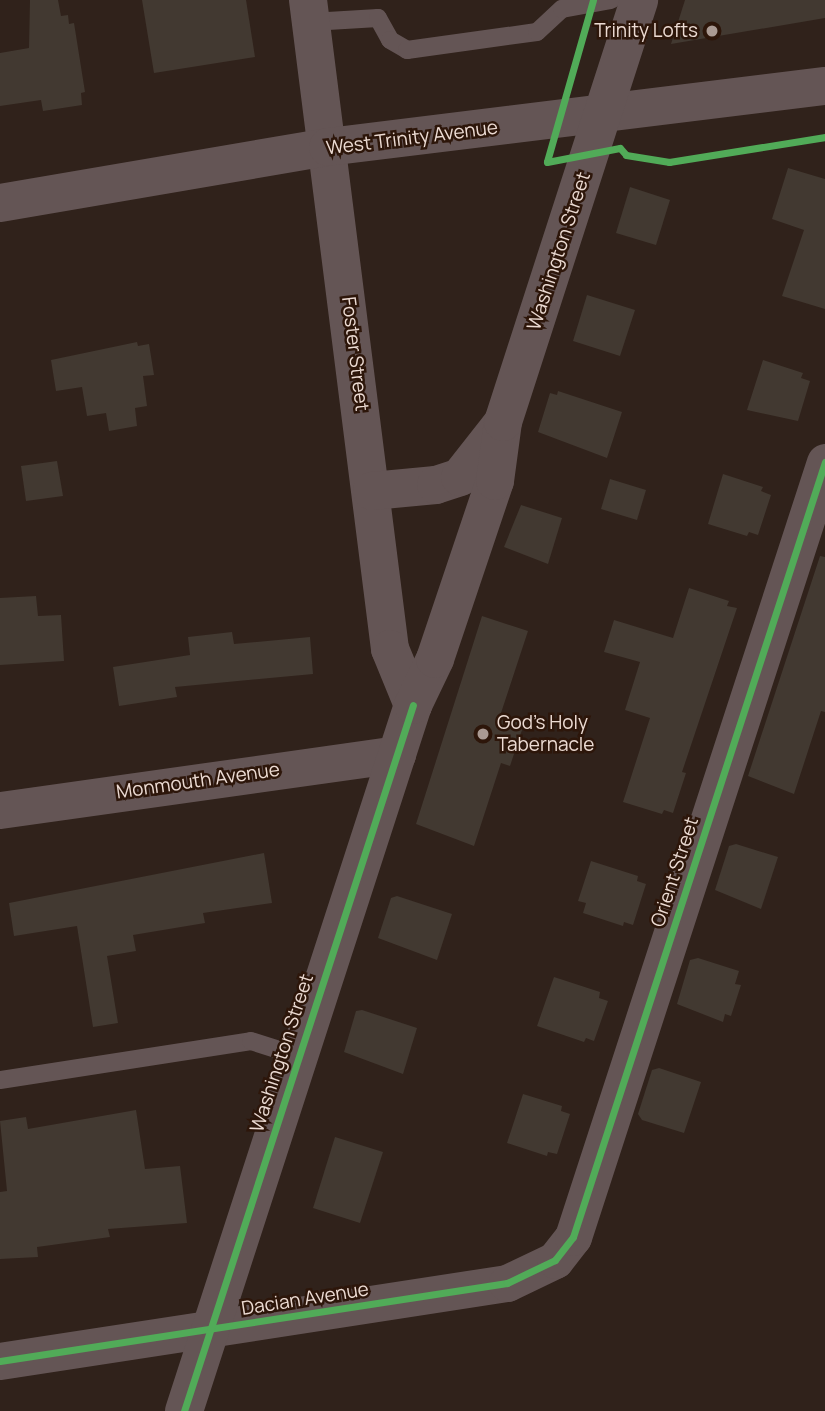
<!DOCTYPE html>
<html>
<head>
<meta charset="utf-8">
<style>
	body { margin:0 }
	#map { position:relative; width:825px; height:1411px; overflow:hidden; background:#30221b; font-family:Manrope,sans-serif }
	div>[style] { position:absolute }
	.building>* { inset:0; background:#423931 }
	.service>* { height:18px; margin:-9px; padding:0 9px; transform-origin:9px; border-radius:9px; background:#645555 }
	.minor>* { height:37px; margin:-18.5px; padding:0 18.5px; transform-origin:18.5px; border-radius:18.5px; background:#645555 }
	.tertiary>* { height:38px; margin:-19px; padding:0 19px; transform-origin:19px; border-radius:19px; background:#645555 }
	.cycleway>* { height:7px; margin:-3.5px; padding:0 3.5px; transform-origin:3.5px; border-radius:3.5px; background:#51ab58 }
	.dots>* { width:19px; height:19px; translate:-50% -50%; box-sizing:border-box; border:4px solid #2d160a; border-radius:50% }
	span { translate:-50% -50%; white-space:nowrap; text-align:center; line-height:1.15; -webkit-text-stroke:5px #2d160a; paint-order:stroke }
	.poi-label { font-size:19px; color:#ecdbd3 }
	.right { translate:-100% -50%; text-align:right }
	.left { translate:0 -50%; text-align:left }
	.street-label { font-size:19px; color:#ecdbd3 }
</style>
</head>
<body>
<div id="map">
	<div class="building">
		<i style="clip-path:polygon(30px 0,58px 0,61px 16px,68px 15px,69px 24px,74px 23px,85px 92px,81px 93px,82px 105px,43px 111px,41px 100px,0 106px,0 53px,29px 48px)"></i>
		<i style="clip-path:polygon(142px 0,246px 0,255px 57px,154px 73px)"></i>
		<i style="clip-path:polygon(685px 0,825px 0,825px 18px,671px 44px)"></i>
		<i style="clip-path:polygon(788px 168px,825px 179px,825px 309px,782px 296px,804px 230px,772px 219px)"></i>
		<i style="clip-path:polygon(630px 187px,670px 200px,656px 245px,616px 233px)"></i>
		<i style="clip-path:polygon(587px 295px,635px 310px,620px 356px,573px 341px)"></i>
		<i style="clip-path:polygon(137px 342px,138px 346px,149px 344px,154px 375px,143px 376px,147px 406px,135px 408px,137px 426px,109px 431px,106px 413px,87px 416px,82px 387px,56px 391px,51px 360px)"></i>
		<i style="clip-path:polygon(763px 360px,803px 373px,801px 378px,810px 381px,798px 421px,747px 410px)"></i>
		<i style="clip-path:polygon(558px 391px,622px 412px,607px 458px,538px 432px,550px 393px,557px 395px)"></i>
		<i style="clip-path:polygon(57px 461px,63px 496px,26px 501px,21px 466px)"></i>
		<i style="clip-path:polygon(723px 474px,763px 487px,761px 491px,771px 495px,758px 535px,749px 532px,747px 536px,708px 524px)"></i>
		<i style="clip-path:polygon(610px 479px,646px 490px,637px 520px,601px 509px)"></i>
		<i style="clip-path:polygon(521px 505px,562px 518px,548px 564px,504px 547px)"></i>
		<i style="clip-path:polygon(820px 556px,825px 557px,825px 712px,821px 711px,794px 794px,748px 776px)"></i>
		<i style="clip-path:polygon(689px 588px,729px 601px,727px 606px,737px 608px,682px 772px,686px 773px,673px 813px,664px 810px,662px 814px,623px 802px,650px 718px,625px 710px,640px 662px,604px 652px,614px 620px,673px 638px)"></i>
		<i style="clip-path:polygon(36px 596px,38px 616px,61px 615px,64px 661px,0 665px,0 598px)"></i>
		<i style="clip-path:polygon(482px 616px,528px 631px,500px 716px,524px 724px,510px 766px,501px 763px,474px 846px,416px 824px)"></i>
		<i style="clip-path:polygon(232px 632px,234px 644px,310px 637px,313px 674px,175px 687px,177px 697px,119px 706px,113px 667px,190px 655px,188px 637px)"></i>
		<i style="clip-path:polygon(736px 844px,778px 857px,761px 909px,715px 890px,729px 846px)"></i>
		<i style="clip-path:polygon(264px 853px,272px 903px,203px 913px,205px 923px,133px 935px,136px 951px,107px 956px,118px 1023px,93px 1027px,77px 926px,14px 936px,9px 903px)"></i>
		<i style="clip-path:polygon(591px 861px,638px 876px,637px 881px,646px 884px,633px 925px,624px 922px,623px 926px,583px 913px,586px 903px,578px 901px)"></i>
		<i style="clip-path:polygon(397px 896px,452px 914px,437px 960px,378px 938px,391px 898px)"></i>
		<i style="clip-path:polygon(698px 958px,739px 971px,735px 984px,741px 985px,731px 1016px,725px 1014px,723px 1022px,677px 1004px,690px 960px)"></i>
		<i style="clip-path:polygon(554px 977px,600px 992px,599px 998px,608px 1001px,594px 1041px,586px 1038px,584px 1042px,537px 1026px)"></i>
		<i style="clip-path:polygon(362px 1010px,417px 1028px,403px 1074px,344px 1052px,356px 1011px)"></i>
		<i style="clip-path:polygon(659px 1068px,701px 1082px,684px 1133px,642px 1120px,638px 1114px,652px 1070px)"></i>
		<i style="clip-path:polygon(523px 1094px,562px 1106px,561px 1111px,570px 1114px,557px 1154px,548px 1152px,547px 1156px,507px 1143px)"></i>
		<i style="clip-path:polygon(136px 1110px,145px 1169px,180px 1166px,187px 1223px,108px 1229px,110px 1237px,37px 1247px,38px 1257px,0 1259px,0 1192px,7px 1191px,0 1121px,26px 1117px,28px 1129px)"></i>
		<i style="clip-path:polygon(335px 1137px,383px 1152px,360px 1223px,313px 1208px)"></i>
	</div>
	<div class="service">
		<i style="left:311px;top:22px;width:67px;rotate:-3.4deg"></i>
		<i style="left:378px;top:18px;width:25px;rotate:61deg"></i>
		<i style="left:390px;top:40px;width:20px;rotate:30deg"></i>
		<i style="left:407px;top:50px;width:131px;rotate:-7.9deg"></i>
		<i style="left:537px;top:32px;width:34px;rotate:-43deg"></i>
		<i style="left:562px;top:9px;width:50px;rotate:-10.4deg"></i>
		<i style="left:0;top:1080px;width:254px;rotate:-8.8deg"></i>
		<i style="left:251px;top:1041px;width:49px;rotate:17.7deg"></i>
	</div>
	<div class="minor">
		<i style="left:0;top:810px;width:401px;rotate:-8deg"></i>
		<i style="left:0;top:1361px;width:513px;rotate:-8.75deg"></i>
		<i style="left:507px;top:1283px;width:53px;rotate:-25.6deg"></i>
		<i style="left:555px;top:1260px;width:29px;rotate:-52deg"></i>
		<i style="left:573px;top:1237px;width:815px;rotate:-71.99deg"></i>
	</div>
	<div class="tertiary">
		<i style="left:308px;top:0;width:654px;rotate:82.8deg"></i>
		<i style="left:390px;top:649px;width:61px;rotate:67.7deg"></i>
		<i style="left:0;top:203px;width:333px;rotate:-9.7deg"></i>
		<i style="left:328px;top:147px;width:501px;rotate:-7deg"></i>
		<i style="left:372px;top:491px;width:64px;rotate:-5.4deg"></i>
		<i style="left:436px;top:485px;width:25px;rotate:-18deg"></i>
		<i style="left:460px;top:477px;width:65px;rotate:-51.9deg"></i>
		<i style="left:184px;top:1411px;width:742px;rotate:-72.03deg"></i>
		<i style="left:413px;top:705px;width:51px;rotate:-64.4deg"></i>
		<i style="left:435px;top:659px;width:188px;rotate:-71.4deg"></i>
		<i style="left:495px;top:481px;width:60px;rotate:-82.3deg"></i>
		<i style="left:503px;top:422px;width:443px;rotate:-72.1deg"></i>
	</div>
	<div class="cycleway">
		<i style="left:593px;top:0;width:168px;rotate:105.9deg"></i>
		<i style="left:547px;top:162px;width:74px;rotate:-10.9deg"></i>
		<i style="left:620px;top:148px;width:9px;rotate:49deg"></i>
		<i style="left:626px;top:155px;width:44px;rotate:9.2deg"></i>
		<i style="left:669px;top:162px;width:158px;rotate:-9.1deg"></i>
		<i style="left:0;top:1361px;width:513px;rotate:-8.75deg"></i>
		<i style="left:507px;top:1283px;width:53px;rotate:-25.6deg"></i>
		<i style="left:555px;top:1260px;width:29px;rotate:-52deg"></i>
		<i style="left:573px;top:1237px;width:815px;rotate:-71.99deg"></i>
		<i style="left:184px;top:1411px;width:742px;rotate:-72.03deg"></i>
	</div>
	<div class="dots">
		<i style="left:712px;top:31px;background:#aa9a93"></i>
		<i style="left:483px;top:734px;background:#aa9a93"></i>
	</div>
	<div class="poi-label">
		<span class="right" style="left:698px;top:31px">Trinity Lofts</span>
		<span class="left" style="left:497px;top:734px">God's Holy<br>Tabernacle</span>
	</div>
	<div class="street-label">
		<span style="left:412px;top:138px;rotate:-7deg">West Trinity Avenue</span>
		<span style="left:559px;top:251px;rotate:-72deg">Washington Street</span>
		<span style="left:355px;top:354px;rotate:83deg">Foster Street</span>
		<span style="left:198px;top:781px;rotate:-8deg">Monmouth Avenue</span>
		<span style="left:675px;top:872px;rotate:-72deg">Orient Street</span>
		<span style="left:282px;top:1053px;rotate:-72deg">Washington Street</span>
		<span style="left:305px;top:1299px;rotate:-9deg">Dacian Avenue</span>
	</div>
</div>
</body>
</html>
